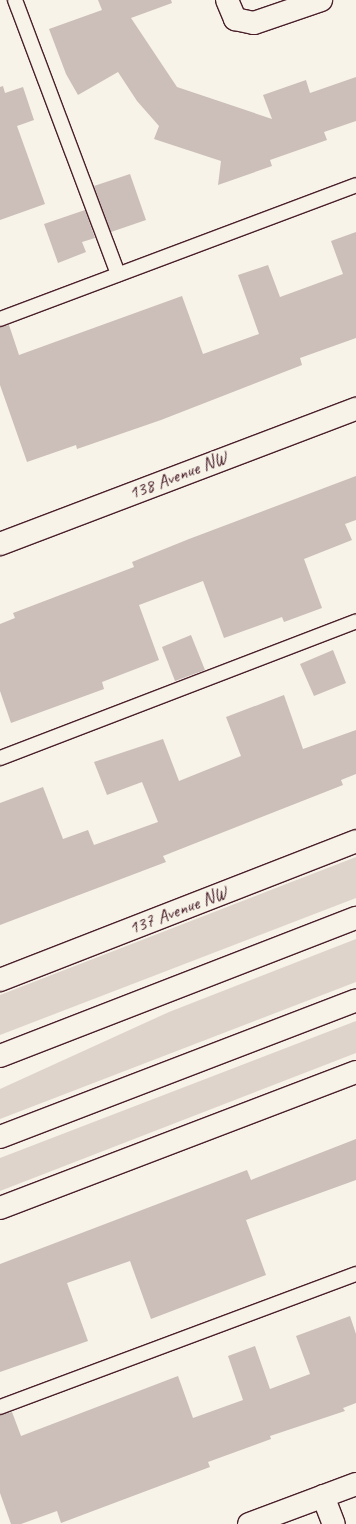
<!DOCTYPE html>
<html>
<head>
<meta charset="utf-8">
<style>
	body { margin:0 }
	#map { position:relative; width:356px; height:1524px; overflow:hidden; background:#f7f3e8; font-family:Caveat,sans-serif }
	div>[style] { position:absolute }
	.green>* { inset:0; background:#ded4cc }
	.building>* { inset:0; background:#ccbfb9 }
	.roads { filter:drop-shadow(1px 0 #4a1f2b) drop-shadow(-1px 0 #4a1f2b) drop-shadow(0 1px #4a1f2b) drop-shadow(0 -1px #4a1f2b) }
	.service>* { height:14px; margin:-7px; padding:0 7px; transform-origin:7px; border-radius:7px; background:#f7f3e8 }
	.minor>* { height:22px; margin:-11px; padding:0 11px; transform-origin:11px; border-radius:11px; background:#f7f3e8 }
	.secondary>* { height:22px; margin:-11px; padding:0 11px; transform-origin:11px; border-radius:11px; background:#f7f3e8 }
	span { translate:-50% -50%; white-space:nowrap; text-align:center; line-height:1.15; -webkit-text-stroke:3.5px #f7f3e8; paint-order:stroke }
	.street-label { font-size:19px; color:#4a1f2b }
</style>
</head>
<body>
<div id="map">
	<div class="green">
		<i style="clip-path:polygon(356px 857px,356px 898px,0 1035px,0 995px)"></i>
		<i style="clip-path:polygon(356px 939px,356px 982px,0 1119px,0 1089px,169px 1012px)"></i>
		<i style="clip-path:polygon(356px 1021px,356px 1053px,0 1191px,0 1158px)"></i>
	</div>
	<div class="building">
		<i style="clip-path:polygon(98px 0,171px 0,172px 3px,131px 18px,177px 87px,272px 119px,263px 95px,306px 80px,310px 93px,356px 77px,356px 121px,324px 132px,327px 140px,270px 160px,272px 166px,218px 185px,221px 161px,154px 139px,159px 126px,137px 101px,118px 72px,78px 95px,66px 74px,49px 29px,102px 10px)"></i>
		<i style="clip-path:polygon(3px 86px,5px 93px,23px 87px,34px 120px,17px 126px,45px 204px,0 220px,0 87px)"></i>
		<i style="clip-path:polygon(130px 174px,146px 220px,111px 232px,94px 186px)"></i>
		<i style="clip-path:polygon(85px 210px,95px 238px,82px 242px,86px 252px,58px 263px,44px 224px)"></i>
		<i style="clip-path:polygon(356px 232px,356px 338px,300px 358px,302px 365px,161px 420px,77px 449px,76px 445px,27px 462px,0 385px,0 327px,9px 325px,19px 355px,182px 296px,203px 354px,259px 334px,238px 275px,268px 265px,280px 297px,343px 274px,331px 241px)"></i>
		<i style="clip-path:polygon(356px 476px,356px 520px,345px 524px,352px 540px,304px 559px,322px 608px,284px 622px,282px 617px,224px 638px,203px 581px,139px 605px,159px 660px,102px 682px,104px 689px,11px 723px,0 691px,0 624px,15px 618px,13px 613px,134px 567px,132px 562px,189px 539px)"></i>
		<i style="clip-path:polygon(191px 635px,205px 670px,175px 681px,162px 647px)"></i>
		<i style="clip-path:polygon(333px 650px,346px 683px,314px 696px,300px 664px)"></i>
		<i style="clip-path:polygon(284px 695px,303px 749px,356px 730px,356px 774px,341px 780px,343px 785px,163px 856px,166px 862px,0 925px,0 803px,43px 787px,63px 839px,88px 830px,94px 845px,158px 822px,142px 782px,107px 795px,94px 762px,163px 739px,179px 781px,241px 756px,226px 717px)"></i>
		<i style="clip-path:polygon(356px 1139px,356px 1180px,246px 1220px,266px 1275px,151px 1319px,130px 1261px,67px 1283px,88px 1341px,0 1372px,0 1264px,247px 1170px,251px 1180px)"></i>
		<i style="clip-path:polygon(350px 1316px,356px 1334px,356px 1403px,343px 1408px,345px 1411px,270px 1436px,271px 1439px,208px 1462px,210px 1467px,61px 1523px,57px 1511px,21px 1524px,11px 1524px,0 1493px,0 1415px,12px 1412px,21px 1436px,178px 1376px,193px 1418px,243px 1400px,228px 1356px,255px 1346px,270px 1389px,310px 1374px,296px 1336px)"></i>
	</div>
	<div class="roads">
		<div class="service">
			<i style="left:15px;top:0;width:293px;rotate:69.4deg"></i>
			<i style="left:0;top:319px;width:380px;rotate:-20.6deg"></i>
			<i style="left:0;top:758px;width:381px;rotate:-21deg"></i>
			<i style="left:0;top:1407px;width:380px;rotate:-20.5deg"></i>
		</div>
		<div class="minor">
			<i style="left:227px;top:0;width:21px;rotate:67deg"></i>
			<i style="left:235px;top:19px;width:19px;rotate:12deg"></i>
			<i style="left:254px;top:23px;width:71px;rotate:-18.9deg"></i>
			<i style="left:0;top:544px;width:381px;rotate:-20.8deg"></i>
			<i style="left:0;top:980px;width:382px;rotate:-21.3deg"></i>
			<i style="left:0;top:1208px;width:381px;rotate:-20.9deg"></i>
			<i style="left:323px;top:1496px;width:30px;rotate:69deg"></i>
			<i style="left:249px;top:1524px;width:114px;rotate:-20.5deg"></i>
		</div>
		<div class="secondary">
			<i style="left:0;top:1056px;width:382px;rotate:-21.2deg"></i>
			<i style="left:0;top:1137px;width:381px;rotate:-21deg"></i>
		</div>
	</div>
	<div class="street-label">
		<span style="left:178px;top:476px;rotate:-21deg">138 Avenue NW</span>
		<span style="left:178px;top:911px;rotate:-21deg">137 Avenue NW</span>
	</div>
</div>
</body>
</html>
